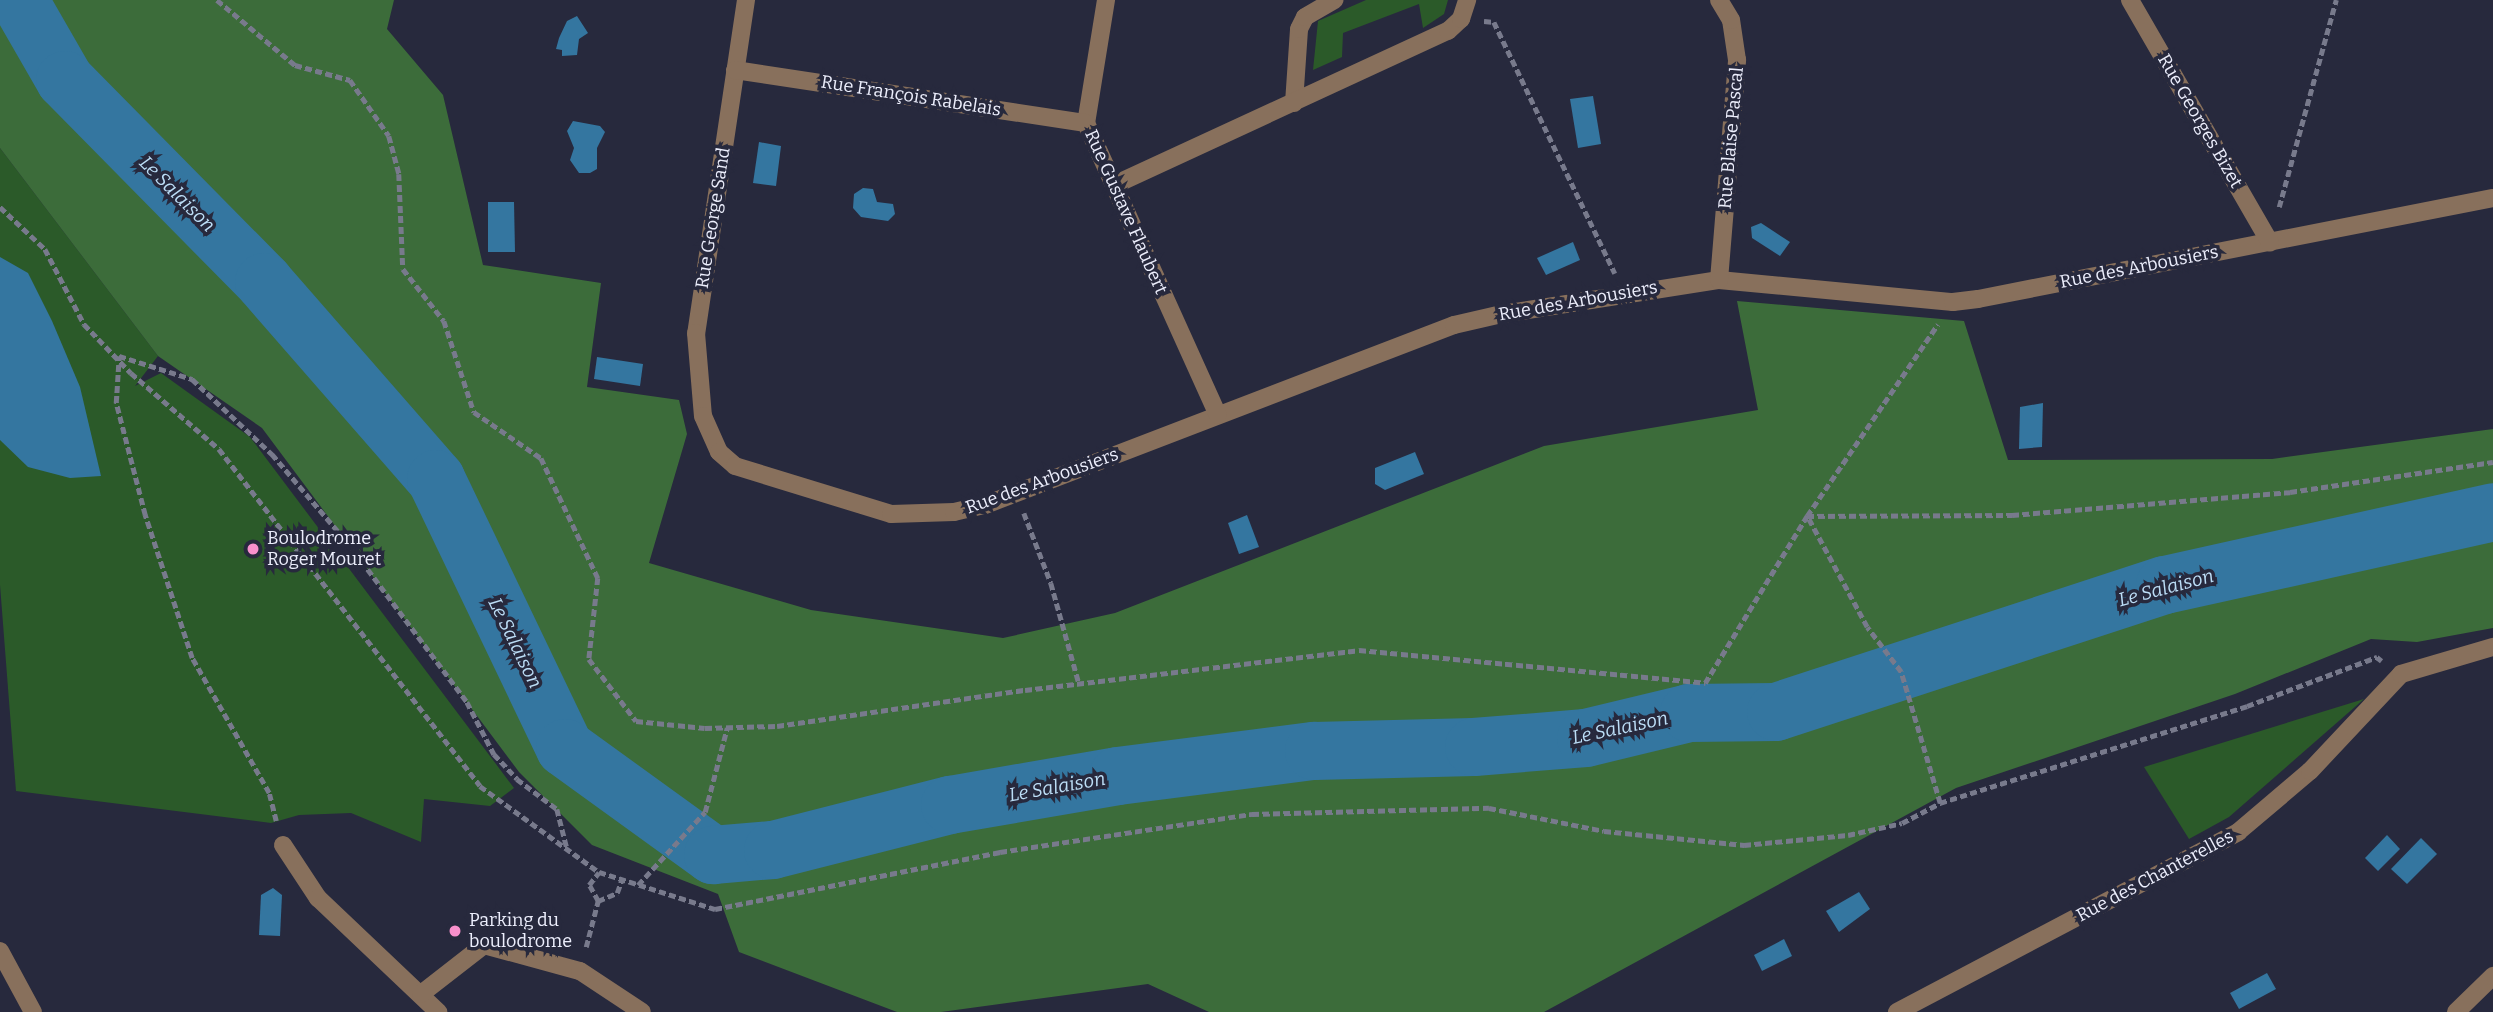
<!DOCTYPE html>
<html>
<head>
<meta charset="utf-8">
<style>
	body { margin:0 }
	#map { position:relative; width:2493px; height:1012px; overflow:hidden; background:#27293d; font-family:Bitter,serif }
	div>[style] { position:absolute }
	.green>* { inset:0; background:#2b5a29 }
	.forest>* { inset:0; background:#3c6c3a }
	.water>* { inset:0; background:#3476a0 }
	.river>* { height:58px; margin:-29px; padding:0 29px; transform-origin:29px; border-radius:29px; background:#3476a0 }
	.path>* { height:4.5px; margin-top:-2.25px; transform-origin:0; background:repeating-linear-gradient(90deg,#787a8c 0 7px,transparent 0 10.5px) }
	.minor>* { height:18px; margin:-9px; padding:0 9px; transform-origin:9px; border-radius:9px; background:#88705c }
	.dots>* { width:19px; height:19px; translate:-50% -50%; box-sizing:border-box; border:4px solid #27293d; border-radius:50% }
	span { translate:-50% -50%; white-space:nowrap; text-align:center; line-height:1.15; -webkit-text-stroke:7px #27293d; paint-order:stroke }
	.street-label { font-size:18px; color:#eceefc }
	.poi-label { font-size:18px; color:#eceefc }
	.left { translate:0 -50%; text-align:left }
	.water-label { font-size:19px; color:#bcddf6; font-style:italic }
</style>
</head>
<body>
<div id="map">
	<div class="green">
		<i style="clip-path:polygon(1366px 0,1448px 0,1444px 14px,1423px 28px,1419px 4px,1343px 33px,1342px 57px,1313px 70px,1318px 21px)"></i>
		<i style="clip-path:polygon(0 148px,158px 356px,135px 386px,161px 373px,250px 437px,514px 788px,490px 806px,424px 799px,421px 842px,351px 813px,299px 815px,271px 823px,16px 791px,0 585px)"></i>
		<i style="clip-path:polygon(2364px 699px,2229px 817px,2189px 839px,2144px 767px)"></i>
	</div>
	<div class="forest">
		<i style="clip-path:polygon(0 0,394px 0,387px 29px,443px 95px,483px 265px,601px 283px,587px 387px,679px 400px,687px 434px,649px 563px,811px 610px,1003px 638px,1115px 613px,1544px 446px,1758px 410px,1737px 301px,1964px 321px,2008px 460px,2272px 459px,2493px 429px,2493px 628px,2417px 642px,2371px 639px,2235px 694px,1956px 788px,1544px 1012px,1209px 1012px,1148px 984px,941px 1012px,897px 1012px,739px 952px,718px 894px,592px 845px,519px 772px,262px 428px,158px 356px,0 148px)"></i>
	</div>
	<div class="water">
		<i style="clip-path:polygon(577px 16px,588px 33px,579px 39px,577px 55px,562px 56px,562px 50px,556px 49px,559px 38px,567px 21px)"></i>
		<i style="clip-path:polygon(1593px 96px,1601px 144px,1578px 148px,1570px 99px)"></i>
		<i style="clip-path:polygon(573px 121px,600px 126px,605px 132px,597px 148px,597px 169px,590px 173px,579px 173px,570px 160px,574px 148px,567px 131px)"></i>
		<i style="clip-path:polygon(759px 142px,781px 146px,776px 186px,753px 183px)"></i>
		<i style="clip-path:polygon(863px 188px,873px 189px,877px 202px,893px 204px,895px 214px,888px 221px,861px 217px,853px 208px,854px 194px)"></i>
		<i style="clip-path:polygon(488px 202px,514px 202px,515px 252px,488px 252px)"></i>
		<i style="clip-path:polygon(1761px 223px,1790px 242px,1780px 256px,1752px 238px,1751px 227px)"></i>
		<i style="clip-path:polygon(1573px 242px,1580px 260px,1546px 275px,1537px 258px)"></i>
		<i style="clip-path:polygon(0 257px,28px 273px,52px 321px,80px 387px,101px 476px,70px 478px,28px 467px,0 440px)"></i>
		<i style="clip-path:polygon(597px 357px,643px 364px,640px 386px,594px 379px)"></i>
		<i style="clip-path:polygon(2043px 403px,2042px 447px,2019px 449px,2020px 407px)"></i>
		<i style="clip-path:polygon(1415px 452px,1424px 474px,1385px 490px,1375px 484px,1375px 468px)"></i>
		<i style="clip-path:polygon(1247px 515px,1259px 547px,1239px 554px,1228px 523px)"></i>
		<i style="clip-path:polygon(2387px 835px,2400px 849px,2378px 871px,2365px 858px)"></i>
		<i style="clip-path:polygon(2421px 838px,2437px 854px,2407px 884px,2391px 869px)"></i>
		<i style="clip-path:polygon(273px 888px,282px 895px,280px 936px,259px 935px,261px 895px)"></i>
		<i style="clip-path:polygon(1859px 892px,1870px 909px,1839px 932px,1826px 911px)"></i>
		<i style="clip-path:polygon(1784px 939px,1792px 956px,1762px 971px,1754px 955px)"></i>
		<i style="clip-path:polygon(2267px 973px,2276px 989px,2239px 1009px,2230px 993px)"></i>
	</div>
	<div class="river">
		<i style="left:19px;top:0;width:92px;rotate:60.1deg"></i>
		<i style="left:65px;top:80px;width:284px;rotate:45.4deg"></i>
		<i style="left:264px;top:282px;width:262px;rotate:48.9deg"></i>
		<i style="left:436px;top:479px;width:298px;rotate:64.4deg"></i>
		<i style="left:565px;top:748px;width:183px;rotate:35.9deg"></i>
		<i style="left:713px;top:855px;width:60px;rotate:-4.8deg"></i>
		<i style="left:773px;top:850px;width:183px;rotate:-14.3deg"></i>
		<i style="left:950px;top:805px;width:170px;rotate:-9.8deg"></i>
		<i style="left:1118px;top:776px;width:198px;rotate:-7.3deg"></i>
		<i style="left:1314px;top:751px;width:160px;rotate:-1.4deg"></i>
		<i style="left:1474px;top:747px;width:112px;rotate:-4.6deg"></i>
		<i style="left:1586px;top:738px;width:106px;rotate:-13.6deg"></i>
		<i style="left:1689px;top:713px;width:87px;rotate:-0.7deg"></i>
		<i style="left:1776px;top:712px;width:409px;rotate:-18.1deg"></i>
		<i style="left:2165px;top:585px;width:336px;rotate:-12.5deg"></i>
	</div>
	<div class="path">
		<i style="left:217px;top:0;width:102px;rotate:39.8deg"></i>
		<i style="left:295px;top:65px;width:57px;rotate:15.3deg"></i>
		<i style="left:350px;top:80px;width:68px;rotate:55.1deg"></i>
		<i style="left:389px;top:136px;width:39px;rotate:75deg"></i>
		<i style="left:399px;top:174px;width:95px;rotate:87.6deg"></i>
		<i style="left:403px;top:269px;width:66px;rotate:51.7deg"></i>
		<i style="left:444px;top:321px;width:96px;rotate:71.8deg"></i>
		<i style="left:474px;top:412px;width:81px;rotate:34.5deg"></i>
		<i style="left:541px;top:458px;width:133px;rotate:64.6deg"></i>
		<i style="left:598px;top:578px;width:81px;rotate:96.3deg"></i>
		<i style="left:589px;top:659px;width:78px;rotate:52.8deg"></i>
		<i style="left:636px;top:721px;width:69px;rotate:5.8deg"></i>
		<i style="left:705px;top:728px;width:72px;rotate:-1.6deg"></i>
		<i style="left:777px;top:726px;width:251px;rotate:-8.3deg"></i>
		<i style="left:1025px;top:690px;width:336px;rotate:-6.8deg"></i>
		<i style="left:1359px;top:650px;width:348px;rotate:5.4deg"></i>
		<i style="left:1705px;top:683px;width:196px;rotate:-58.6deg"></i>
		<i style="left:1807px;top:516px;width:232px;rotate:-55.7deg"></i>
		<i style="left:1484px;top:21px;width:10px;rotate:6deg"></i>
		<i style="left:1494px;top:22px;width:279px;rotate:64.3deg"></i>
		<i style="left:0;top:207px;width:62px;rotate:43deg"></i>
		<i style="left:45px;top:249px;width:85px;rotate:62.5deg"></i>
		<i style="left:84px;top:324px;width:68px;rotate:46.2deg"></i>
		<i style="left:131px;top:373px;width:116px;rotate:40.8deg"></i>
		<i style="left:219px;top:449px;width:426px;rotate:52.2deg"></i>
		<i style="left:480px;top:786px;width:147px;rotate:35.9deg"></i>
		<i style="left:599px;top:872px;width:122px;rotate:17.7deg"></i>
		<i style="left:715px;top:909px;width:291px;rotate:-11.3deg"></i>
		<i style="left:1000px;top:852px;width:255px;rotate:-8.6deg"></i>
		<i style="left:1252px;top:814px;width:237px;rotate:-1.5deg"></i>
		<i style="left:1489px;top:808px;width:117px;rotate:11.3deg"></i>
		<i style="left:1604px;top:831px;width:141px;rotate:5.7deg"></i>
		<i style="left:1744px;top:845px;width:104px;rotate:-5.5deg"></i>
		<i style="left:1848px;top:835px;width:55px;rotate:-12.5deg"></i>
		<i style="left:1902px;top:823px;width:43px;rotate:-27.8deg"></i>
		<i style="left:1940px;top:803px;width:322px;rotate:-17.5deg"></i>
		<i style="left:2247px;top:706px;width:139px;rotate:-20.7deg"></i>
		<i style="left:2377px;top:657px;width:6px;rotate:39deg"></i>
		<i style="left:2279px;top:207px;width:215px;rotate:-74.6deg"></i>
		<i style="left:1024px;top:513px;width:75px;rotate:68.9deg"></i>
		<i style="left:1051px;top:583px;width:104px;rotate:74.4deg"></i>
		<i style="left:1940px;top:803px;width:137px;rotate:-106.6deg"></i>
		<i style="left:1901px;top:672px;width:56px;rotate:-127.1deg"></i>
		<i style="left:1867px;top:627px;width:126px;rotate:-118.4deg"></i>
		<i style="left:1807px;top:516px;width:205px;rotate:-0.3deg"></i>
		<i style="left:2012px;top:515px;width:279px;rotate:-4.7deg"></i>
		<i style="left:2290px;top:492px;width:205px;rotate:-8.4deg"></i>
		<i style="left:276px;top:821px;width:29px;rotate:-104deg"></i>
		<i style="left:269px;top:793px;width:155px;rotate:-119.7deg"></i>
		<i style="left:192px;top:658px;width:151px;rotate:-108.2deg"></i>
		<i style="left:145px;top:515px;width:116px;rotate:-104.5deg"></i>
		<i style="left:116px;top:403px;width:47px;rotate:-86.3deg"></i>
		<i style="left:119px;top:356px;width:77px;rotate:17.5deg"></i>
		<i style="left:192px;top:379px;width:110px;rotate:43.2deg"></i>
		<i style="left:272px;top:454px;width:118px;rotate:49.5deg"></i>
		<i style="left:349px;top:544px;width:197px;rotate:53.2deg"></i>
		<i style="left:467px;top:702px;width:59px;rotate:62.6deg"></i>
		<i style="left:494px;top:754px;width:34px;rotate:47deg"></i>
		<i style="left:517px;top:779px;width:50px;rotate:36.9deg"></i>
		<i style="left:557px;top:809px;width:40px;rotate:75.6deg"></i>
		<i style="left:638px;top:885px;width:99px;rotate:-47.5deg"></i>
		<i style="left:705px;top:812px;width:87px;rotate:-75.3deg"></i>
		<i style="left:598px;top:901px;width:21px;rotate:-23deg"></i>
		<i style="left:617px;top:893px;width:15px;rotate:-70deg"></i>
		<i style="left:586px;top:947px;width:48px;rotate:-75.4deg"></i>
		<i style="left:598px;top:901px;width:18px;rotate:-119deg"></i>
		<i style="left:589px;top:885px;width:16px;rotate:-52deg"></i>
	</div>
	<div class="minor">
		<i style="left:746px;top:0;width:337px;rotate:98.5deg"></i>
		<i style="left:696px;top:333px;width:83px;rotate:85.2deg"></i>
		<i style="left:703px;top:416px;width:39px;rotate:66deg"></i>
		<i style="left:719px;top:452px;width:21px;rotate:41deg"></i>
		<i style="left:735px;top:466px;width:163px;rotate:17.1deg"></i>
		<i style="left:891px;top:514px;width:63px;rotate:-1.8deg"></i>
		<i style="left:954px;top:512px;width:32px;rotate:-13deg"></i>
		<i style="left:985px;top:505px;width:502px;rotate:-21deg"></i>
		<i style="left:1454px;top:325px;width:49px;rotate:-12.9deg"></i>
		<i style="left:1502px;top:314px;width:220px;rotate:-8.9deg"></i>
		<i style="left:1719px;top:280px;width:235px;rotate:5.4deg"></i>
		<i style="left:1953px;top:302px;width:25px;rotate:-7deg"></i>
		<i style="left:1978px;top:299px;width:525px;rotate:-11.1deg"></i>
		<i style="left:1106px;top:0;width:125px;rotate:99.2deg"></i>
		<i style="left:1086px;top:123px;width:320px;rotate:65.7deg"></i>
		<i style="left:2130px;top:0;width:280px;rotate:60deg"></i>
		<i style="left:735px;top:70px;width:355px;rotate:8.6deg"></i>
		<i style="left:1294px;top:103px;width:74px;rotate:-86.1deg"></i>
		<i style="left:1299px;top:29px;width:13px;rotate:-63deg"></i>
		<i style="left:1305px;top:17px;width:34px;rotate:-30deg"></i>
		<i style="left:1114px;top:185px;width:368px;rotate:-24.8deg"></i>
		<i style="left:1448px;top:31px;width:18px;rotate:-43deg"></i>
		<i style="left:1461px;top:19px;width:20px;rotate:-72deg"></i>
		<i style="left:1719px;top:280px;width:221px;rotate:-85.3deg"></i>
		<i style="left:1737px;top:60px;width:40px;rotate:-98.5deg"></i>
		<i style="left:1731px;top:20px;width:23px;rotate:-121deg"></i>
		<i style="left:283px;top:845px;width:64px;rotate:56.6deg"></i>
		<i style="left:318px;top:898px;width:166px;rotate:43.5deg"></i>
		<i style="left:0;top:951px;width:69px;rotate:61.6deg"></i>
		<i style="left:421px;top:994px;width:80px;rotate:-37.9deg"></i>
		<i style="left:484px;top:945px;width:99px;rotate:15.2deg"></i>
		<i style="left:580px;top:971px;width:74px;rotate:33.5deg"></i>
		<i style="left:1897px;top:1012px;width:386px;rotate:-27.8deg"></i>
		<i style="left:2238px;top:832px;width:94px;rotate:-40.3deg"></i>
		<i style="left:2310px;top:771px;width:133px;rotate:-46.8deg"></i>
		<i style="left:2401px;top:674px;width:96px;rotate:-16.4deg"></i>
		<i style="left:2456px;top:1012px;width:52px;rotate:-44.2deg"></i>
	</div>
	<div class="dots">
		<i style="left:253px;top:549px;background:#f890cc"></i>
		<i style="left:455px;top:931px;background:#f890cc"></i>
	</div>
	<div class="street-label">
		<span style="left:911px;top:96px;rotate:9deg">Rue François Rabelais</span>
		<span style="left:2200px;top:121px;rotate:60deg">Rue Georges Bizet</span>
		<span style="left:1731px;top:138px;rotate:-85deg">Rue Blaise Pascal</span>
		<span style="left:1126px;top:212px;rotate:66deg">Rue Gustave Flaubert</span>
		<span style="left:713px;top:218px;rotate:-81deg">Rue George Sand</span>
		<span style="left:2139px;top:267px;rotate:-11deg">Rue des Arbousiers</span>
		<span style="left:1578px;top:301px;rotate:-10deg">Rue des Arbousiers</span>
		<span style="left:1042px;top:481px;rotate:-20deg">Rue des Arbousiers</span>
		<span style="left:2155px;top:876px;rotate:-28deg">Rue des Chanterelles</span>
	</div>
	<div class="poi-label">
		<span class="left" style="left:267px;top:549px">Boulodrome<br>Roger Mouret</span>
		<span class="left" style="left:469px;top:931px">Parking du<br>boulodrome</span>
	</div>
	<div class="water-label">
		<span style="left:177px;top:194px;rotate:45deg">Le Salaison</span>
		<span style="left:2166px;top:588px;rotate:-15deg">Le Salaison</span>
		<span style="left:515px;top:643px;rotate:64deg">Le Salaison</span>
		<span style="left:1620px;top:728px;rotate:-12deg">Le Salaison</span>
		<span style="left:1057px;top:787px;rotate:-10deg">Le Salaison</span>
	</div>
</div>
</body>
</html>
